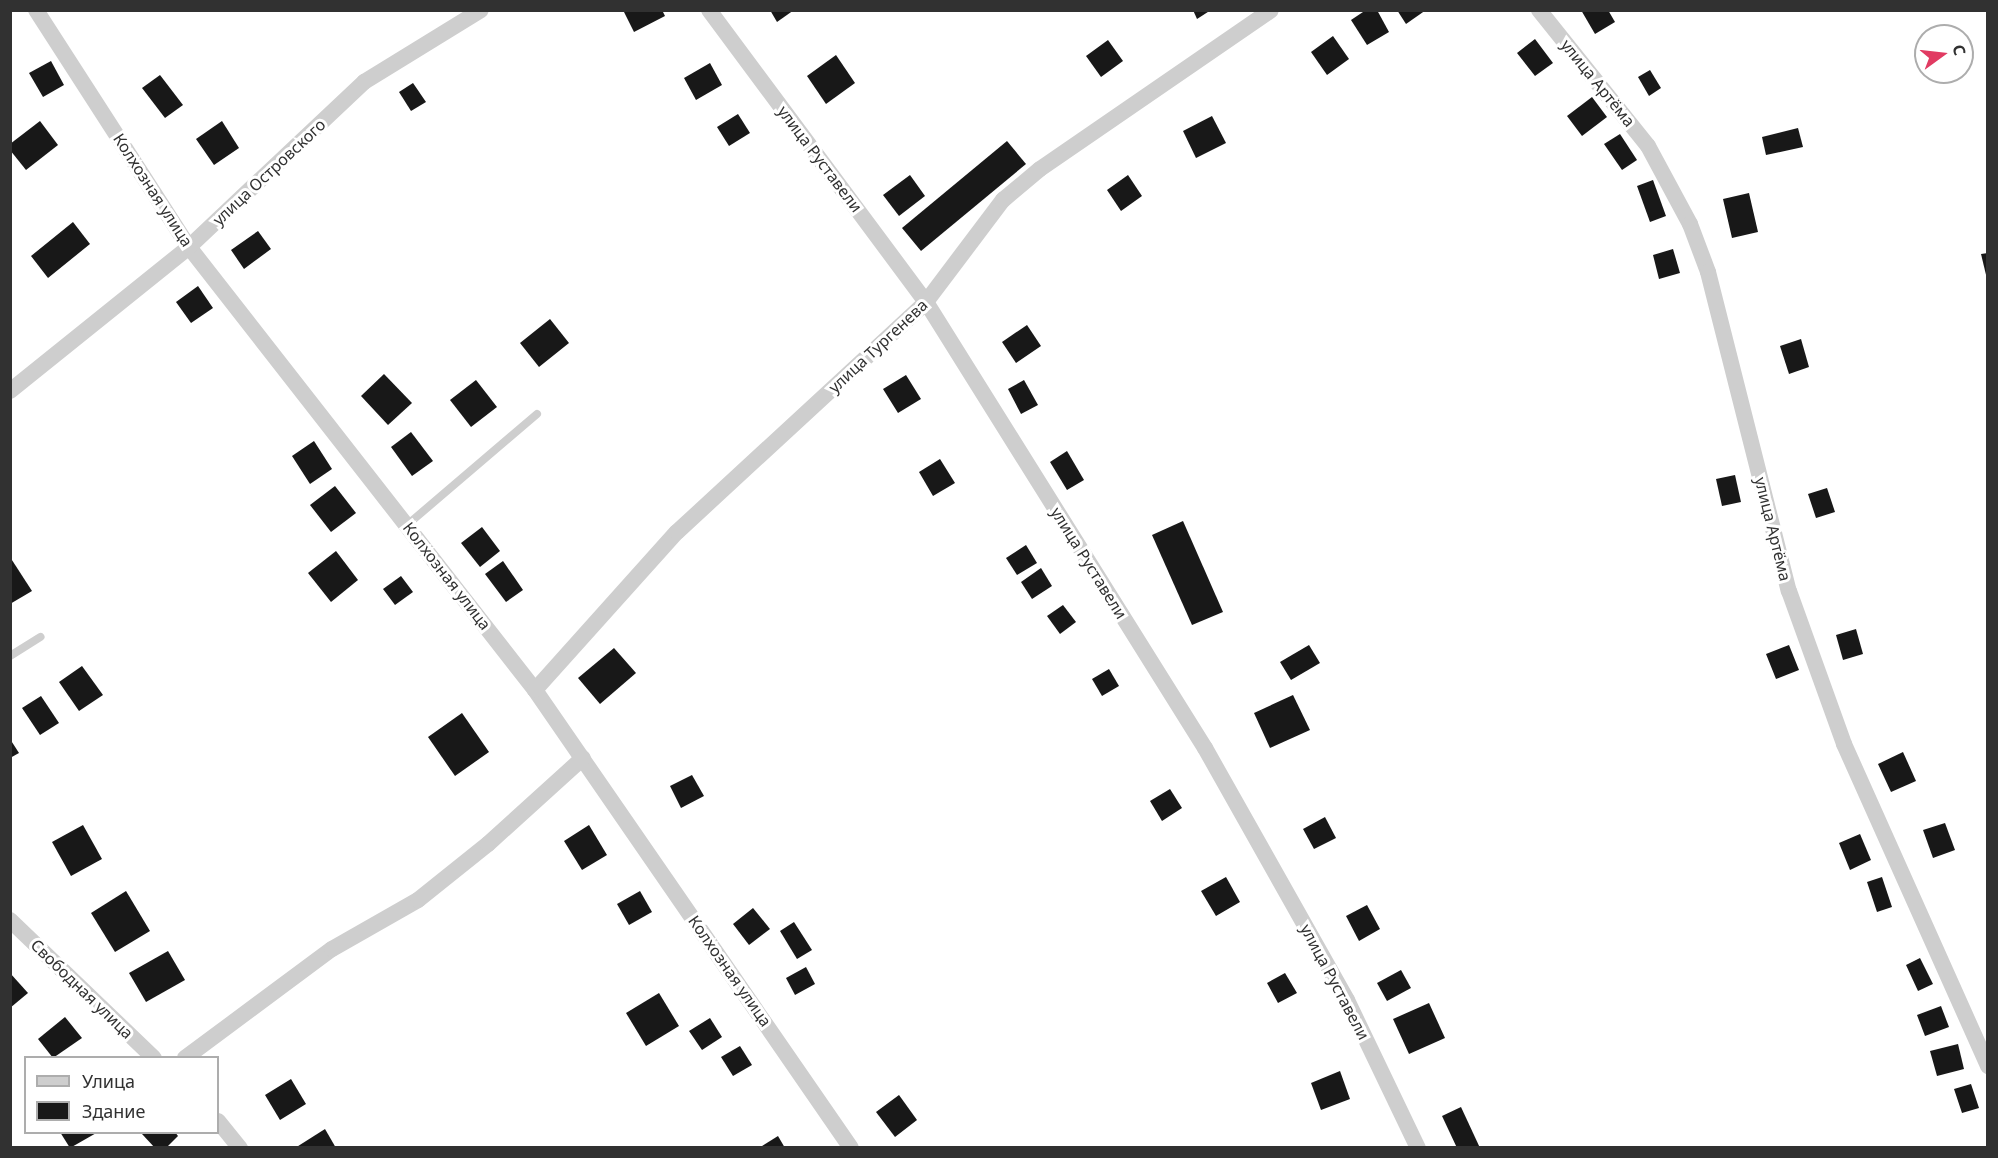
<!DOCTYPE html>
<html>
<head>
<meta charset="utf-8">
<style>
	body { margin:0 }
	#map { position:relative; width:1998px; height:1158px; overflow:hidden; background:#fff; font-family:"Noto Sans",sans-serif }
	div>[style] { position:absolute }
	.building>* { inset:0; background:#181818 }
	.service>* { height:8px; margin:-4px; padding:0 4px; transform-origin:4px; border-radius:4px; background:#cecece }
	.minor>* { height:16px; margin:-8px; padding:0 8px; transform-origin:8px; border-radius:8px; background:#cecece }
	span { translate:-50% -50%; white-space:nowrap; text-align:center; line-height:1.15; -webkit-text-stroke:6px #fff; paint-order:stroke }
	.street-label { font-size:16px; color:#313131 }
	.frame { position:absolute; inset:0; border:12px solid #313131; pointer-events:none }
	.legend { position:absolute; left:24px; top:1056px; width:195px; height:78px; box-sizing:border-box; background:#fff; border:2px solid #adadad; margin:0; padding:8px 10px; list-style:none; font-size:18px; color:#313131 }
	.legend li { display:flex; align-items:center; gap:12px; height:30px }
	.legend b { width:30px; border:2px solid #adadad }
	.north { position:absolute; left:1914px; top:24px; width:60px; height:60px; box-sizing:border-box; background:#fff; border:2px solid #adadad; border-radius:50%; rotate:75deg; font-size:16px; font-weight:700; line-height:24px; text-align:center; color:#313131 }
	.north::after { content:''; display:block; margin:auto; width:21px; height:27px; background:#e13b62; clip-path:polygon(50% 0,100% 100%,50% 72%,0 100%) }
</style>
</head>
<body>
<div id="map">
	<div class="building">
		<i style="clip-path:polygon(623px 10px,662px 10px,665px 16px,634px 32px)"></i>
		<i style="clip-path:polygon(770px 10px,794px 10px,777px 22px)"></i>
		<i style="clip-path:polygon(1193px 10px,1211px 10px,1197px 19px)"></i>
		<i style="clip-path:polygon(1366px 10px,1377px 10px,1389px 32px,1367px 45px,1351px 20px)"></i>
		<i style="clip-path:polygon(1397px 10px,1426px 10px,1406px 24px)"></i>
		<i style="clip-path:polygon(1581px 10px,1608px 10px,1615px 22px,1595px 34px)"></i>
		<i style="clip-path:polygon(1333px 36px,1349px 59px,1327px 75px,1311px 52px)"></i>
		<i style="clip-path:polygon(1535px 39px,1553px 63px,1535px 76px,1517px 53px)"></i>
		<i style="clip-path:polygon(1108px 40px,1123px 61px,1101px 77px,1086px 56px)"></i>
		<i style="clip-path:polygon(836px 55px,855px 83px,826px 104px,807px 76px)"></i>
		<i style="clip-path:polygon(51px 61px,64px 85px,43px 97px,29px 73px)"></i>
		<i style="clip-path:polygon(710px 63px,722px 85px,696px 100px,684px 78px)"></i>
		<i style="clip-path:polygon(1650px 70px,1661px 88px,1649px 96px,1638px 77px)"></i>
		<i style="clip-path:polygon(160px 75px,183px 105px,165px 118px,142px 88px)"></i>
		<i style="clip-path:polygon(413px 83px,426px 102px,411px 111px,399px 92px)"></i>
		<i style="clip-path:polygon(1592px 97px,1607px 117px,1582px 136px,1567px 116px)"></i>
		<i style="clip-path:polygon(738px 114px,750px 133px,729px 146px,717px 127px)"></i>
		<i style="clip-path:polygon(1212px 116px,1226px 143px,1196px 158px,1183px 131px)"></i>
		<i style="clip-path:polygon(40px 121px,58px 145px,26px 170px,10px 150px,10px 144px)"></i>
		<i style="clip-path:polygon(222px 121px,239px 148px,214px 165px,196px 139px)"></i>
		<i style="clip-path:polygon(1798px 128px,1803px 147px,1766px 155px,1762px 137px)"></i>
		<i style="clip-path:polygon(1620px 134px,1637px 160px,1622px 170px,1604px 144px)"></i>
		<i style="clip-path:polygon(1007px 141px,1026px 164px,921px 251px,902px 228px)"></i>
		<i style="clip-path:polygon(910px 175px,925px 196px,899px 216px,883px 195px)"></i>
		<i style="clip-path:polygon(1128px 175px,1142px 196px,1121px 211px,1107px 190px)"></i>
		<i style="clip-path:polygon(1653px 180px,1666px 216px,1650px 222px,1637px 186px)"></i>
		<i style="clip-path:polygon(1749px 193px,1758px 232px,1732px 238px,1723px 199px)"></i>
		<i style="clip-path:polygon(73px 222px,90px 244px,48px 278px,31px 256px)"></i>
		<i style="clip-path:polygon(258px 231px,271px 249px,244px 269px,231px 250px)"></i>
		<i style="clip-path:polygon(1673px 249px,1680px 273px,1659px 279px,1653px 255px)"></i>
		<i style="clip-path:polygon(1988px 253px,1988px 279px,1987px 279px,1981px 254px)"></i>
		<i style="clip-path:polygon(198px 286px,213px 308px,191px 323px,176px 302px)"></i>
		<i style="clip-path:polygon(550px 319px,569px 343px,539px 367px,520px 343px)"></i>
		<i style="clip-path:polygon(1027px 325px,1041px 346px,1016px 363px,1002px 342px)"></i>
		<i style="clip-path:polygon(1801px 339px,1809px 367px,1789px 374px,1780px 346px)"></i>
		<i style="clip-path:polygon(384px 374px,412px 403px,388px 425px,361px 396px)"></i>
		<i style="clip-path:polygon(906px 375px,921px 399px,898px 413px,883px 389px)"></i>
		<i style="clip-path:polygon(476px 380px,497px 407px,471px 427px,450px 400px)"></i>
		<i style="clip-path:polygon(1024px 380px,1038px 405px,1021px 414px,1008px 389px)"></i>
		<i style="clip-path:polygon(411px 432px,433px 461px,412px 476px,391px 447px)"></i>
		<i style="clip-path:polygon(314px 441px,332px 469px,310px 484px,292px 456px)"></i>
		<i style="clip-path:polygon(1067px 451px,1084px 480px,1067px 490px,1050px 462px)"></i>
		<i style="clip-path:polygon(940px 459px,955px 483px,933px 496px,919px 472px)"></i>
		<i style="clip-path:polygon(1735px 475px,1741px 502px,1722px 506px,1716px 479px)"></i>
		<i style="clip-path:polygon(335px 486px,356px 513px,331px 532px,310px 505px)"></i>
		<i style="clip-path:polygon(1827px 488px,1835px 512px,1816px 518px,1808px 494px)"></i>
		<i style="clip-path:polygon(1183px 521px,1223px 612px,1192px 625px,1152px 535px)"></i>
		<i style="clip-path:polygon(482px 527px,500px 551px,480px 567px,461px 543px)"></i>
		<i style="clip-path:polygon(1026px 545px,1037px 563px,1017px 575px,1006px 558px)"></i>
		<i style="clip-path:polygon(336px 551px,358px 580px,331px 602px,308px 573px)"></i>
		<i style="clip-path:polygon(10px 557px,32px 591px,10px 604px)"></i>
		<i style="clip-path:polygon(503px 561px,523px 590px,506px 602px,485px 574px)"></i>
		<i style="clip-path:polygon(1041px 568px,1052px 586px,1032px 599px,1021px 582px)"></i>
		<i style="clip-path:polygon(401px 576px,413px 592px,395px 605px,383px 589px)"></i>
		<i style="clip-path:polygon(1063px 605px,1076px 622px,1060px 634px,1047px 616px)"></i>
		<i style="clip-path:polygon(1856px 629px,1863px 654px,1843px 660px,1836px 635px)"></i>
		<i style="clip-path:polygon(1309px 645px,1320px 663px,1291px 680px,1280px 662px)"></i>
		<i style="clip-path:polygon(1789px 645px,1799px 670px,1776px 679px,1766px 654px)"></i>
		<i style="clip-path:polygon(614px 648px,636px 673px,600px 704px,578px 678px)"></i>
		<i style="clip-path:polygon(82px 666px,103px 695px,79px 711px,59px 682px)"></i>
		<i style="clip-path:polygon(1109px 669px,1119px 686px,1102px 696px,1092px 679px)"></i>
		<i style="clip-path:polygon(1293px 695px,1310px 730px,1270px 748px,1254px 713px)"></i>
		<i style="clip-path:polygon(41px 696px,59px 723px,40px 735px,22px 708px)"></i>
		<i style="clip-path:polygon(462px 713px,489px 752px,455px 776px,428px 737px)"></i>
		<i style="clip-path:polygon(10px 739px,19px 753px,10px 758px)"></i>
		<i style="clip-path:polygon(1903px 752px,1916px 781px,1891px 792px,1878px 764px)"></i>
		<i style="clip-path:polygon(692px 775px,704px 796px,681px 808px,670px 786px)"></i>
		<i style="clip-path:polygon(1170px 789px,1182px 808px,1162px 821px,1150px 801px)"></i>
		<i style="clip-path:polygon(1325px 817px,1336px 838px,1314px 849px,1303px 829px)"></i>
		<i style="clip-path:polygon(1945px 823px,1955px 850px,1933px 858px,1923px 830px)"></i>
		<i style="clip-path:polygon(83px 825px,102px 859px,71px 876px,52px 842px)"></i>
		<i style="clip-path:polygon(589px 825px,607px 855px,582px 870px,564px 841px)"></i>
		<i style="clip-path:polygon(1860px 834px,1871px 860px,1850px 870px,1839px 843px)"></i>
		<i style="clip-path:polygon(1226px 877px,1240px 902px,1216px 916px,1201px 891px)"></i>
		<i style="clip-path:polygon(1882px 877px,1892px 907px,1877px 912px,1867px 882px)"></i>
		<i style="clip-path:polygon(126px 891px,150px 931px,115px 952px,91px 913px)"></i>
		<i style="clip-path:polygon(640px 891px,652px 912px,629px 925px,617px 904px)"></i>
		<i style="clip-path:polygon(1367px 905px,1380px 929px,1359px 941px,1346px 916px)"></i>
		<i style="clip-path:polygon(753px 908px,770px 929px,749px 945px,733px 924px)"></i>
		<i style="clip-path:polygon(794px 922px,812px 950px,797px 959px,780px 931px)"></i>
		<i style="clip-path:polygon(168px 951px,185px 980px,146px 1002px,129px 973px)"></i>
		<i style="clip-path:polygon(1920px 958px,1933px 984px,1918px 991px,1906px 965px)"></i>
		<i style="clip-path:polygon(806px 967px,815px 984px,795px 995px,786px 978px)"></i>
		<i style="clip-path:polygon(1401px 970px,1411px 988px,1387px 1001px,1377px 983px)"></i>
		<i style="clip-path:polygon(10px 973px,28px 993px,10px 1008px)"></i>
		<i style="clip-path:polygon(1285px 973px,1297px 993px,1278px 1003px,1267px 983px)"></i>
		<i style="clip-path:polygon(659px 993px,679px 1026px,646px 1046px,626px 1013px)"></i>
		<i style="clip-path:polygon(1429px 1003px,1445px 1038px,1409px 1054px,1393px 1019px)"></i>
		<i style="clip-path:polygon(1941px 1006px,1949px 1027px,1925px 1036px,1917px 1015px)"></i>
		<i style="clip-path:polygon(65px 1017px,82px 1038px,53px 1058px,38px 1039px)"></i>
		<i style="clip-path:polygon(710px 1018px,722px 1037px,702px 1050px,689px 1031px)"></i>
		<i style="clip-path:polygon(1958px 1044px,1964px 1069px,1937px 1076px,1930px 1051px)"></i>
		<i style="clip-path:polygon(740px 1046px,752px 1065px,733px 1076px,721px 1057px)"></i>
		<i style="clip-path:polygon(1340px 1071px,1350px 1099px,1321px 1110px,1311px 1083px)"></i>
		<i style="clip-path:polygon(291px 1079px,306px 1104px,280px 1120px,265px 1095px)"></i>
		<i style="clip-path:polygon(1971px 1084px,1979px 1108px,1962px 1113px,1954px 1089px)"></i>
		<i style="clip-path:polygon(899px 1095px,917px 1120px,895px 1137px,876px 1112px)"></i>
		<i style="clip-path:polygon(1461px 1107px,1480px 1148px,1457px 1148px,1442px 1116px)"></i>
		<i style="clip-path:polygon(325px 1129px,336px 1148px,295px 1148px)"></i>
		<i style="clip-path:polygon(60px 1132px,98px 1132px,70px 1148px)"></i>
		<i style="clip-path:polygon(175px 1132px,178px 1136px,166px 1148px,155px 1148px,142px 1134px)"></i>
		<i style="clip-path:polygon(778px 1136px,785px 1148px,759px 1148px)"></i>
	</div>
	<div class="service">
		<i style="left:407px;top:525px;width:171px;rotate:-40.5deg"></i>
		<i style="left:10px;top:656px;width:36px;rotate:-32deg"></i>
	</div>
	<div class="minor">
		<i style="left:36px;top:10px;width:282px;rotate:57.2deg"></i>
		<i style="left:189px;top:247px;width:562px;rotate:52.01deg"></i>
		<i style="left:535px;top:690px;width:556px;rotate:55.4deg"></i>
		<i style="left:709px;top:10px;width:364px;rotate:53.4deg"></i>
		<i style="left:926px;top:302px;width:526px;rotate:57.97deg"></i>
		<i style="left:1205px;top:748px;width:289px;rotate:60.6deg"></i>
		<i style="left:1347px;top:1000px;width:164px;rotate:64.4deg"></i>
		<i style="left:1539px;top:10px;width:174px;rotate:51.3deg"></i>
		<i style="left:1648px;top:146px;width:89px;rotate:61.7deg"></i>
		<i style="left:1690px;top:224px;width:51px;rotate:69.4deg"></i>
		<i style="left:1708px;top:272px;width:329px;rotate:75.8deg"></i>
		<i style="left:1789px;top:591px;width:163px;rotate:70.2deg"></i>
		<i style="left:1844px;top:744px;width:353px;rotate:65.9deg"></i>
		<i style="left:10px;top:391px;width:230px;rotate:-38.8deg"></i>
		<i style="left:189px;top:247px;width:241px;rotate:-43.3deg"></i>
		<i style="left:364px;top:82px;width:137px;rotate:-31.6deg"></i>
		<i style="left:535px;top:690px;width:212px;rotate:-48.1deg"></i>
		<i style="left:677px;top:532px;width:339px;rotate:-42.7deg"></i>
		<i style="left:926px;top:302px;width:128px;rotate:-53deg"></i>
		<i style="left:1003px;top:200px;width:48px;rotate:-40deg"></i>
		<i style="left:1040px;top:169px;width:280px;rotate:-34.5deg"></i>
		<i style="left:10px;top:920px;width:199px;rotate:43.8deg"></i>
		<i style="left:185px;top:1058px;width:183px;rotate:-36.6deg"></i>
		<i style="left:332px;top:949px;width:99px;rotate:-29.7deg"></i>
		<i style="left:418px;top:900px;width:90px;rotate:-38.7deg"></i>
		<i style="left:488px;top:844px;width:128px;rotate:-42.2deg"></i>
		<i style="left:218px;top:1121px;width:35px;rotate:51deg"></i>
	</div>
	<div class="street-label">
		<span style="left:1598px;top:83px;rotate:51deg">улица Артёма</span>
		<span style="left:820px;top:159px;rotate:53deg">улица Руставели</span>
		<span style="left:269px;top:172px;rotate:-43deg">улица Островского</span>
		<span style="left:153px;top:190px;rotate:57deg">Колхозная улица</span>
		<span style="left:878px;top:346px;rotate:-43deg">улица Тургенева</span>
		<span style="left:1773px;top:529px;rotate:76deg">улица Артёма</span>
		<span style="left:1089px;top:563px;rotate:58deg">улица Руставели</span>
		<span style="left:447px;top:576px;rotate:52deg">Колхозная улица</span>
		<span style="left:730px;top:971px;rotate:55deg">Колхозная улица</span>
		<span style="left:1335px;top:982px;rotate:62deg">улица Руставели</span>
		<span style="left:82px;top:989px;rotate:44deg">Свободная улица</span>
	</div>
	<div class="frame"></div>
	<ul class="legend">
	<li><b style="height:8px;background:#cecece"></b>Улица</li>
	<li><b style="height:16px;background:#181818"></b>Здание</li>
	</ul>
	<div class="north">С</div>
</div>
</body>
</html>
